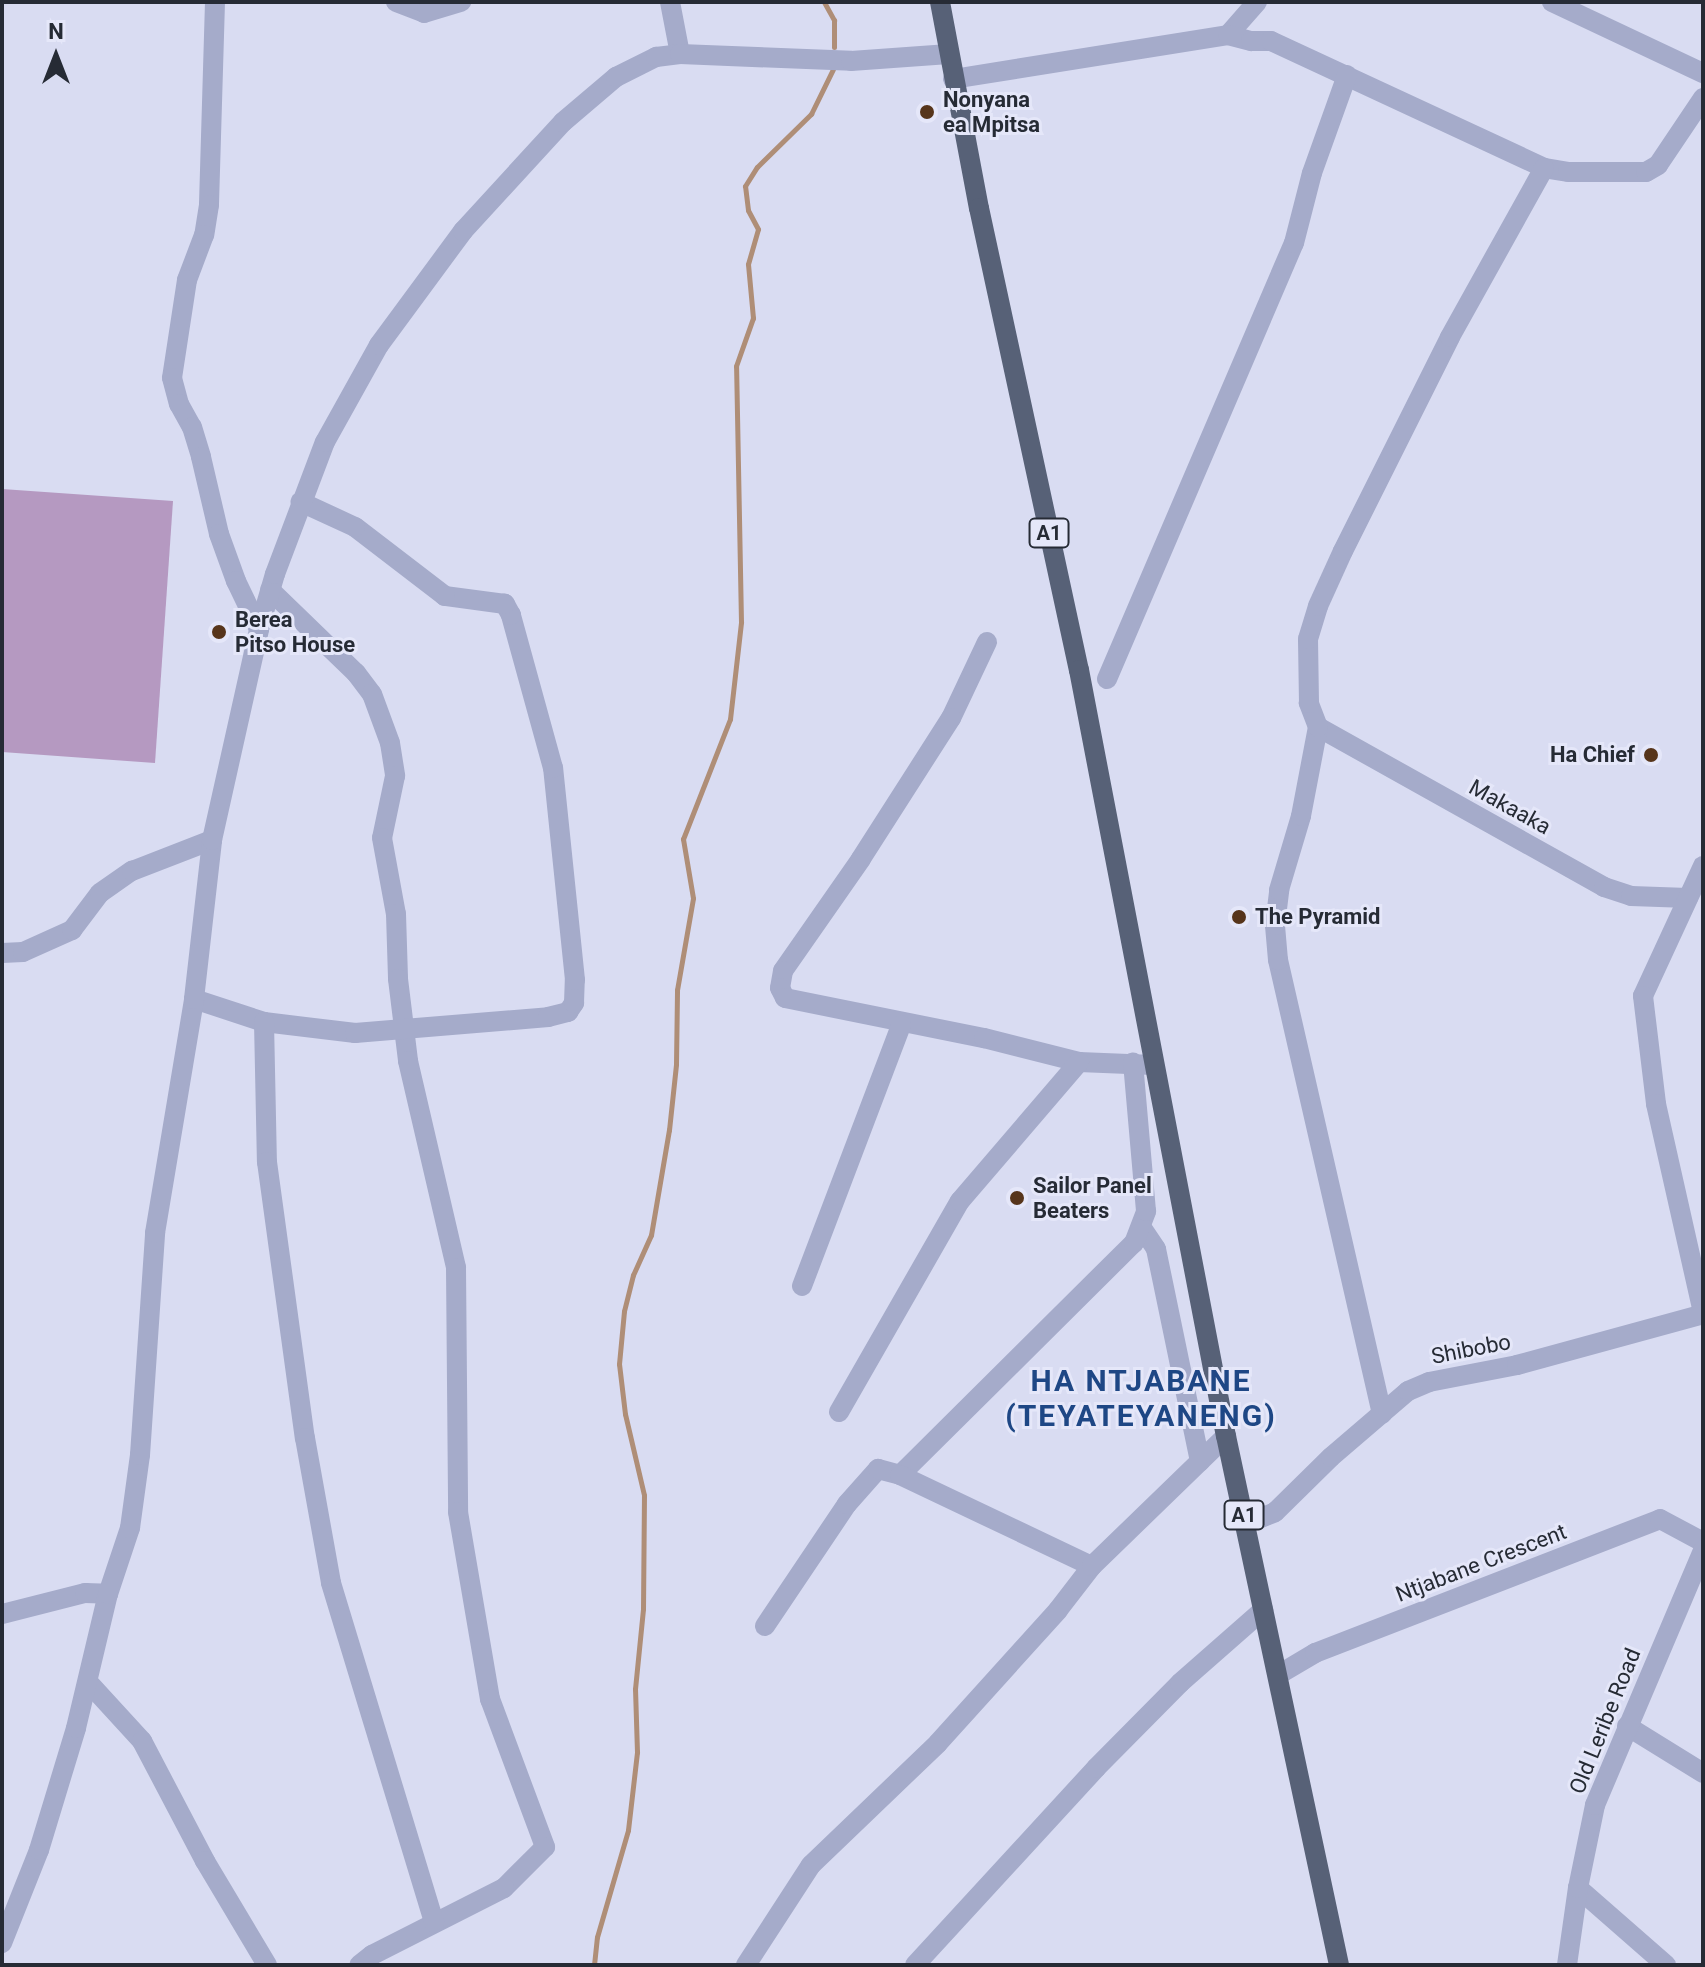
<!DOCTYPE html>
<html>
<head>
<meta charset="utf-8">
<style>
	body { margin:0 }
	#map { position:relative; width:1705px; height:1967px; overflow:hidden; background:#d9dcf2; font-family:Roboto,sans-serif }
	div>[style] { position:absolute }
	.green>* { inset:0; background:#b599c1 }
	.stream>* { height:5px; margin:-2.5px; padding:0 2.5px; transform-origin:2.5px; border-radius:2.5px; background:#af8e77 }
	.minor>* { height:20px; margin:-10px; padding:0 10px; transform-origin:10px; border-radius:10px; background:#a5abca }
	.primary>* { height:20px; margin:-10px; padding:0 10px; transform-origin:10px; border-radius:10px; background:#576177 }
	.dots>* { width:22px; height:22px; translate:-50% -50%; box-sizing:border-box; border:4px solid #e5e7f9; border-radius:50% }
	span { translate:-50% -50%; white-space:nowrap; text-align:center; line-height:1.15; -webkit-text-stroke:6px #e5e7f9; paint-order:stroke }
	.shield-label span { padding:2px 6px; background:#e5e7f9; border:2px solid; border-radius:6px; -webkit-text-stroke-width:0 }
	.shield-label { font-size:20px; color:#262b35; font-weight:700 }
	.poi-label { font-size:22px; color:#262b35; font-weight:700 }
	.left { translate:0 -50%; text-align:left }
	.right { translate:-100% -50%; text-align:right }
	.street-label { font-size:22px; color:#262b35 }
	.district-label { font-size:30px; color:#1e4785; font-weight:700; letter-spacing:2px }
	.frame { position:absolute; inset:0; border:4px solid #262b35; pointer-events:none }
	.north { position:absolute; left:16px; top:16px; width:80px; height:80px; -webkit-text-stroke:6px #e5e7f9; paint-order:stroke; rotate:0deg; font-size:22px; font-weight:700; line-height:32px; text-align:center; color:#262b35 }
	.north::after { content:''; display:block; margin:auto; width:28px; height:36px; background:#262b35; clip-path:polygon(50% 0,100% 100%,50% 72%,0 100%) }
</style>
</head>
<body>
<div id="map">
	<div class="green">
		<i style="clip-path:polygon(2px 489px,173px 501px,155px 763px,2px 752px)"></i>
	</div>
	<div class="stream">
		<i style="left:824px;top:2px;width:21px;rotate:61deg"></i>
		<i style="left:834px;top:20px;width:27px;rotate:90deg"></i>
		<i style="left:594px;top:1965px;width:28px;rotate:-84deg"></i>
		<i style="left:597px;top:1937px;width:111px;rotate:-73.8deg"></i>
		<i style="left:628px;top:1830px;width:79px;rotate:-83.4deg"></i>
		<i style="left:637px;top:1752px;width:63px;rotate:-91.8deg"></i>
		<i style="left:635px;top:1689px;width:80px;rotate:-84.3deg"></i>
		<i style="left:643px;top:1609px;width:114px;rotate:-89.5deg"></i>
		<i style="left:644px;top:1495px;width:83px;rotate:-103.2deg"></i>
		<i style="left:625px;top:1414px;width:50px;rotate:-96.8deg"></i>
		<i style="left:619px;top:1364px;width:53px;rotate:-84.6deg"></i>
		<i style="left:624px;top:1311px;width:37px;rotate:-76deg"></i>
		<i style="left:633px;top:1275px;width:44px;rotate:-65.8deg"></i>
		<i style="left:651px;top:1235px;width:107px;rotate:-80.3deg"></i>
		<i style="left:669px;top:1130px;width:66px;rotate:-83.9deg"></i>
		<i style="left:676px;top:1064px;width:74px;rotate:-89.2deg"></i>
		<i style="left:677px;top:990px;width:93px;rotate:-80.1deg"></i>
		<i style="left:693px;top:898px;width:60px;rotate:-99.6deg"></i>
		<i style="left:683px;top:839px;width:129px;rotate:-68.6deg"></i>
		<i style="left:730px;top:719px;width:98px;rotate:-83.5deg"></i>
		<i style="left:741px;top:622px;width:256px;rotate:-91.1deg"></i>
		<i style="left:736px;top:366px;width:51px;rotate:-70.5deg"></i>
		<i style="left:753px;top:318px;width:54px;rotate:-95.3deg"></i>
		<i style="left:748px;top:264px;width:36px;rotate:-74deg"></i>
		<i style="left:758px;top:229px;width:21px;rotate:-118deg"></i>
		<i style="left:748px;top:210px;width:24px;rotate:-97deg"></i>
		<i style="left:745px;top:186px;width:22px;rotate:-58deg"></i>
		<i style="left:757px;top:167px;width:76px;rotate:-44.5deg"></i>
		<i style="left:811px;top:114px;width:50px;rotate:-63.9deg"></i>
	</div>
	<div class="minor">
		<i style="left:215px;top:2px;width:203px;rotate:91.7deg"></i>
		<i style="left:209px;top:205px;width:30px;rotate:99deg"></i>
		<i style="left:204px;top:235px;width:48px;rotate:110.7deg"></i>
		<i style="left:187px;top:280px;width:99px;rotate:98.7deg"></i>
		<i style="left:172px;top:378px;width:27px;rotate:75deg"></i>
		<i style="left:179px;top:404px;width:26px;rotate:61deg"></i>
		<i style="left:192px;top:427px;width:31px;rotate:73deg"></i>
		<i style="left:201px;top:457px;width:79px;rotate:76.8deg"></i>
		<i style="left:219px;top:534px;width:50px;rotate:70.1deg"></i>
		<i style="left:236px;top:581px;width:53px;rotate:64.4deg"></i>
		<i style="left:396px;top:2px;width:30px;rotate:21deg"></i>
		<i style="left:424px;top:13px;width:39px;rotate:-17deg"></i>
		<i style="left:670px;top:2px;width:53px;rotate:79.1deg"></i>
		<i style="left:1552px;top:2px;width:167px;rotate:25.2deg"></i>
		<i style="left:1228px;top:35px;width:44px;rotate:-48.7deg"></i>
		<i style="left:953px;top:79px;width:278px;rotate:-9.1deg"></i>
		<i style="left:1228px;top:35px;width:24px;rotate:15deg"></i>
		<i style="left:1251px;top:41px;width:20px"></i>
		<i style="left:1271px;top:41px;width:301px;rotate:24.9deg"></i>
		<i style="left:1544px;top:168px;width:24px;rotate:9deg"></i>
		<i style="left:1568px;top:172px;width:78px"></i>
		<i style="left:1646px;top:172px;width:14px;rotate:-30deg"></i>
		<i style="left:1658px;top:165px;width:81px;rotate:-56.1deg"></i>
		<i style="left:270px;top:590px;width:120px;rotate:44deg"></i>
		<i style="left:356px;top:673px;width:26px;rotate:53deg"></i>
		<i style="left:372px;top:694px;width:52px;rotate:69.8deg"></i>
		<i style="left:390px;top:743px;width:33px;rotate:81deg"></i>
		<i style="left:395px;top:776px;width:63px;rotate:101.8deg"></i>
		<i style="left:382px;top:838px;width:77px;rotate:79.6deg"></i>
		<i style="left:396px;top:914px;width:65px;rotate:88.2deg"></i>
		<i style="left:398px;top:979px;width:83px;rotate:83deg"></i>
		<i style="left:408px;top:1061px;width:212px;rotate:76.9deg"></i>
		<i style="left:456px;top:1268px;width:244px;rotate:89.5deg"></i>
		<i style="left:458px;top:1512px;width:190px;rotate:80.3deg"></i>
		<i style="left:490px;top:1699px;width:158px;rotate:69.6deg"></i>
		<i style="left:545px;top:1847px;width:58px;rotate:135deg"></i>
		<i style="left:504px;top:1888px;width:148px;rotate:153.1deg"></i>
		<i style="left:372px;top:1955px;width:16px;rotate:142deg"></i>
		<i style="left:987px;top:642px;width:84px;rotate:115.3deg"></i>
		<i style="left:951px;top:718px;width:167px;rotate:122.6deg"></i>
		<i style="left:861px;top:859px;width:136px;rotate:124.9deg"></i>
		<i style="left:783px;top:971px;width:17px;rotate:100deg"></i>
		<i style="left:780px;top:988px;width:11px;rotate:63deg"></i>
		<i style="left:785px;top:998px;width:203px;rotate:11.4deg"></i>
		<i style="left:984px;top:1038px;width:98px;rotate:14.2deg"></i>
		<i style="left:1079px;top:1062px;width:74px;rotate:2.3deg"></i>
		<i style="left:1107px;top:679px;width:474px;rotate:-66.8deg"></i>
		<i style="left:1294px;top:243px;width:72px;rotate:-75.6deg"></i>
		<i style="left:1312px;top:173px;width:104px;rotate:-70.3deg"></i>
		<i style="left:1318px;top:727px;width:328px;rotate:29.2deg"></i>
		<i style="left:1604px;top:887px;width:28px;rotate:18deg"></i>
		<i style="left:1631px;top:896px;width:57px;rotate:2deg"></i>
		<i style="left:1703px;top:866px;width:143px;rotate:114.8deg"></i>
		<i style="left:1643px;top:996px;width:109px;rotate:83.1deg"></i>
		<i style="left:1656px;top:1104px;width:213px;rotate:77.3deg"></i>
		<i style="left:2px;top:953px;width:21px;rotate:-3deg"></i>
		<i style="left:23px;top:952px;width:54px;rotate:-24.2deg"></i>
		<i style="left:72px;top:930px;width:46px;rotate:-52.9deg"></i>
		<i style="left:100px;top:893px;width:39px;rotate:-35deg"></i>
		<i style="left:132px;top:871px;width:86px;rotate:-21.2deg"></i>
		<i style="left:194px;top:999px;width:74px;rotate:18.2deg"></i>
		<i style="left:264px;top:1022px;width:92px;rotate:6.9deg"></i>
		<i style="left:355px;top:1033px;width:194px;rotate:-4.7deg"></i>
		<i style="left:548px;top:1017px;width:21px;rotate:-14deg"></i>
		<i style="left:568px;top:1012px;width:11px;rotate:-56deg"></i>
		<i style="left:574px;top:1003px;width:23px;rotate:-88deg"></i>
		<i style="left:575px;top:980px;width:213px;rotate:-95.9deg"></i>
		<i style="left:553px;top:768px;width:159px;rotate:-105.4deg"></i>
		<i style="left:511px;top:615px;width:13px;rotate:-119deg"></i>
		<i style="left:505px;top:604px;width:61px;rotate:-172.4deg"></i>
		<i style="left:445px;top:596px;width:113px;rotate:-142.5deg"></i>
		<i style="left:355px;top:527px;width:60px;rotate:-155.2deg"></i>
		<i style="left:264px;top:1022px;width:140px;rotate:88.8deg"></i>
		<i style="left:267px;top:1162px;width:279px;rotate:82.2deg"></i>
		<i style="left:305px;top:1438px;width:147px;rotate:79.8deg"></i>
		<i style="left:331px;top:1583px;width:355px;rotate:73.1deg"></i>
		<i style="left:1142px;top:1228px;width:25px;rotate:56deg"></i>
		<i style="left:1156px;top:1249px;width:217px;rotate:78.3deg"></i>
		<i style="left:802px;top:1286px;width:279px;rotate:-69.2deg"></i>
		<i style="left:839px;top:1412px;width:243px;rotate:-60.2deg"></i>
		<i style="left:960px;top:1201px;width:183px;rotate:-49.4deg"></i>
		<i style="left:1382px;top:1414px;width:466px;rotate:-102.9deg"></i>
		<i style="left:1278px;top:960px;width:35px;rotate:-95deg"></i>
		<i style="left:1275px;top:925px;width:35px;rotate:-83deg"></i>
		<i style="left:1279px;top:890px;width:77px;rotate:-73.4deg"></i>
		<i style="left:1301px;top:816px;width:91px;rotate:-79.2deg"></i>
		<i style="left:1318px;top:727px;width:26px;rotate:-111deg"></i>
		<i style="left:1309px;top:703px;width:64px;rotate:-90.9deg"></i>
		<i style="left:1308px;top:639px;width:34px;rotate:-73deg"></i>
		<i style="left:1318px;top:606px;width:60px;rotate:-65.6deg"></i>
		<i style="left:1343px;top:551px;width:239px;rotate:-63.4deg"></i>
		<i style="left:1450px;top:337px;width:193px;rotate:-60.9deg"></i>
		<i style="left:900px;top:1475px;width:330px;rotate:-44.8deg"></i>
		<i style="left:1134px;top:1243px;width:34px;rotate:-69deg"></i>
		<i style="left:1146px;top:1211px;width:149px;rotate:-95deg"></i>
		<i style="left:1246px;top:1524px;width:31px;rotate:-22deg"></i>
		<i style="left:1275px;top:1512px;width:78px;rotate:-44.5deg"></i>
		<i style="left:1331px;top:1457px;width:101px;rotate:-40.6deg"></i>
		<i style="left:1408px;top:1391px;width:23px;rotate:-23deg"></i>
		<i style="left:1429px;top:1382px;width:90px;rotate:-10.9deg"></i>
		<i style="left:1517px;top:1365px;width:193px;rotate:-15.3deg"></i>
		<i style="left:2px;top:1614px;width:86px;rotate:-14.2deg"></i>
		<i style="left:85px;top:1593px;width:23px;rotate:2deg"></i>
		<i style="left:765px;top:1626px;width:147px;rotate:-56.1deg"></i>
		<i style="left:847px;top:1504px;width:47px;rotate:-48.5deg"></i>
		<i style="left:878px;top:1469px;width:23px;rotate:15deg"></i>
		<i style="left:900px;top:1475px;width:212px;rotate:25.4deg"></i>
		<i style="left:1278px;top:1675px;width:43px;rotate:-30.7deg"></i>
		<i style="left:1315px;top:1653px;width:370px;rotate:-21.2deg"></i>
		<i style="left:1660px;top:1519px;width:49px;rotate:28.1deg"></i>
		<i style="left:88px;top:1682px;width:80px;rotate:47.5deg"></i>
		<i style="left:142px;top:1741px;width:136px;rotate:62.3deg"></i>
		<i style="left:205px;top:1861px;width:121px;rotate:59.2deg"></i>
		<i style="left:1627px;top:1726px;width:89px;rotate:31.7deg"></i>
		<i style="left:1578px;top:1888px;width:117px;rotate:41.2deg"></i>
		<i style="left:2px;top:1943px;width:100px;rotate:-68.3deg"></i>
		<i style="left:39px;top:1850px;width:127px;rotate:-73.1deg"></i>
		<i style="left:76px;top:1728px;width:138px;rotate:-76.6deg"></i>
		<i style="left:108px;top:1594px;width:70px;rotate:-71.6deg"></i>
		<i style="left:130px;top:1528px;width:74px;rotate:-82.2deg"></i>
		<i style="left:140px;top:1455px;width:223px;rotate:-86.1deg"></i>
		<i style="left:155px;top:1233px;width:237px;rotate:-80.5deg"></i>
		<i style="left:194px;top:999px;width:160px;rotate:-83.5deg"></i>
		<i style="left:212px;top:840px;width:216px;rotate:-77.4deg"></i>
		<i style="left:259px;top:629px;width:57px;rotate:-73.8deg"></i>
		<i style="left:275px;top:574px;width:141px;rotate:-69.3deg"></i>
		<i style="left:325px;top:442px;width:111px;rotate:-60.9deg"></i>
		<i style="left:379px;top:345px;width:142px;rotate:-53.6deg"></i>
		<i style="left:463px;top:231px;width:148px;rotate:-47.5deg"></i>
		<i style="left:563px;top:122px;width:70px;rotate:-40.3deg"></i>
		<i style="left:616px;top:77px;width:45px;rotate:-26.6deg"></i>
		<i style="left:656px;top:57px;width:24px;rotate:-7deg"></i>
		<i style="left:680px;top:54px;width:171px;rotate:2.3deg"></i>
		<i style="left:851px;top:61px;width:98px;rotate:-4.1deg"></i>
		<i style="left:746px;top:1965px;width:119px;rotate:-57deg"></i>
		<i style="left:811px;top:1865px;width:176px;rotate:-43.8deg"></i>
		<i style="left:938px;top:1743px;width:179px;rotate:-47.9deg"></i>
		<i style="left:1058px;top:1610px;width:56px;rotate:-52.3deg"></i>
		<i style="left:1092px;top:1566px;width:187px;rotate:-44.1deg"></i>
		<i style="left:915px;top:1965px;width:268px;rotate:-47.4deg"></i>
		<i style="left:1096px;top:1768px;width:120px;rotate:-45.3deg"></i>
		<i style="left:1180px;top:1683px;width:111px;rotate:-41.3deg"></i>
		<i style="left:1567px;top:1965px;width:78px;rotate:-81.9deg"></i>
		<i style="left:1578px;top:1888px;width:85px;rotate:-78.4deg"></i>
		<i style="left:1595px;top:1805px;width:277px;rotate:-67deg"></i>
	</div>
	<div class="primary">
		<i style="left:940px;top:2px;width:210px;rotate:79.3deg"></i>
		<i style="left:979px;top:208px;width:473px;rotate:77.8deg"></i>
		<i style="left:1079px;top:670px;width:780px;rotate:79.14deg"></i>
		<i style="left:1226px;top:1436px;width:541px;rotate:77.94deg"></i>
	</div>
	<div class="dots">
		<i style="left:927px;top:112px;background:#57351b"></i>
		<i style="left:219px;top:632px;background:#57351b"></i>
		<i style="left:1651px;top:755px;background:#57351b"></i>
		<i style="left:1239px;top:917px;background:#57351b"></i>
		<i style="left:1017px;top:1198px;background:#57351b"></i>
	</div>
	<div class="shield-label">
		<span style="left:1049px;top:533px">A1</span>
		<span style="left:1244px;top:1515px">A1</span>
	</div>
	<div class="poi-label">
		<span class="left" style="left:943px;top:112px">Nonyana<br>ea Mpitsa</span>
		<span class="left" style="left:235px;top:632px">Berea<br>Pitso House</span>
		<span class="right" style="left:1635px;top:755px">Ha Chief</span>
		<span class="left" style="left:1255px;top:917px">The Pyramid</span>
		<span class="left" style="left:1033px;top:1198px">Sailor Panel<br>Beaters</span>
	</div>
	<div class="street-label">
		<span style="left:1510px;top:807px;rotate:29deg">Makaaka</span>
		<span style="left:1471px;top:1349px;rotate:-11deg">Shibobo</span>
		<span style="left:1481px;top:1563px;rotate:-21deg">Ntjabane Crescent</span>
		<span style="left:1605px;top:1721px;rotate:-68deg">Old Leribe Road</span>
	</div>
	<div class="district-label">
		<span style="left:1141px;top:1398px">HA NTJABANE<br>(TEYATEYANENG)</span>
	</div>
	<div class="frame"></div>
	<div class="north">N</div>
</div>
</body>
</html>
